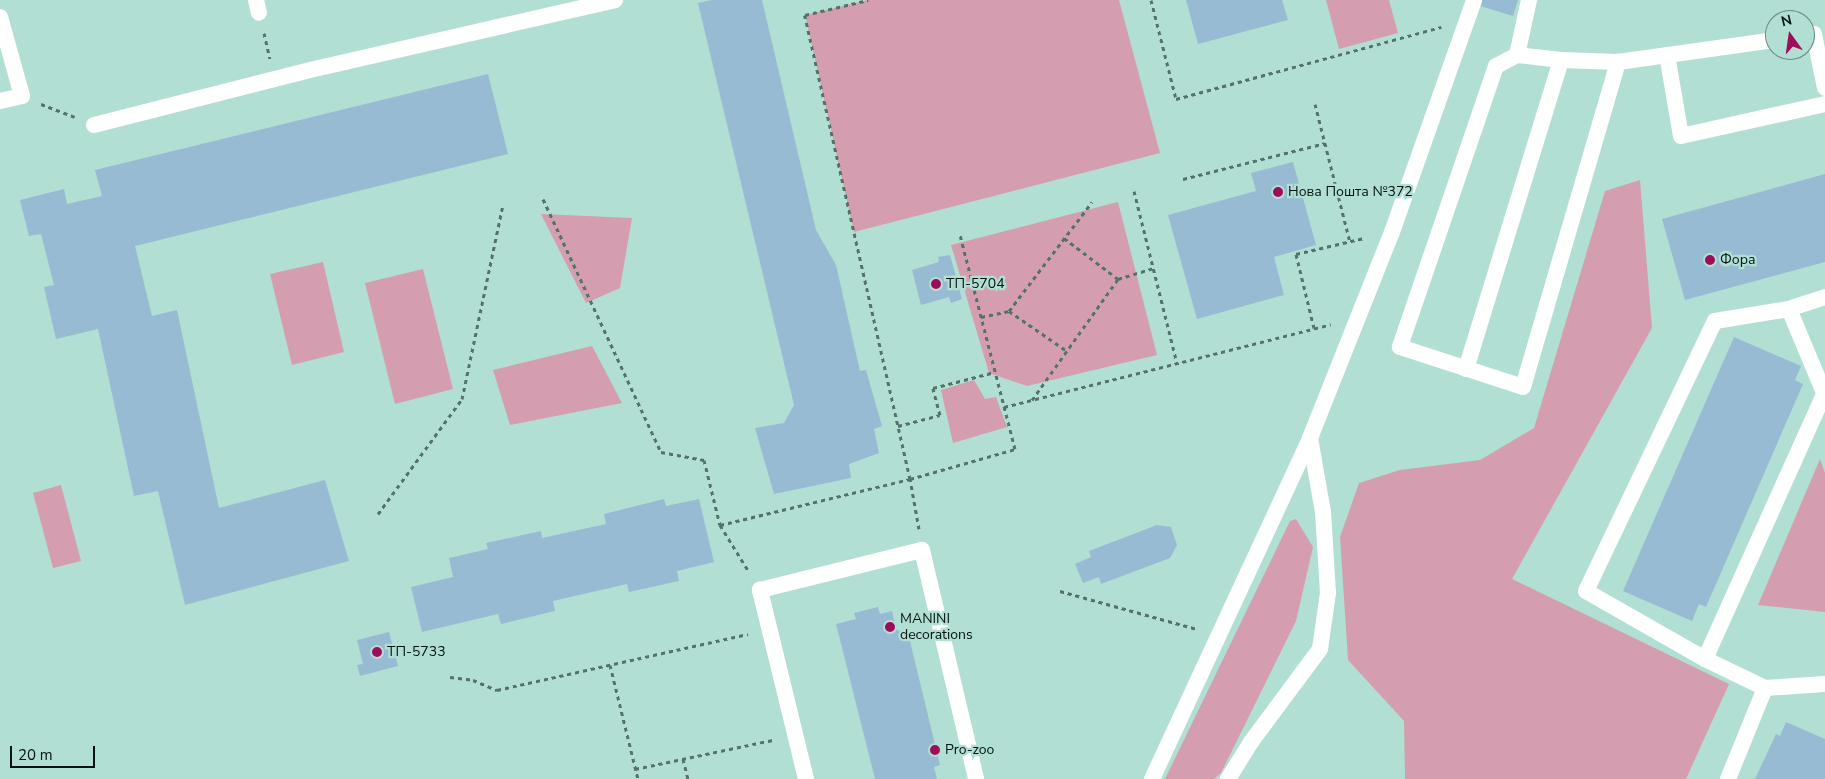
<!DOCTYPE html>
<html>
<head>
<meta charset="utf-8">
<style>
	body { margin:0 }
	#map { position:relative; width:1825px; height:779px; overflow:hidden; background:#b1dfd3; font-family:"Nunito Sans",sans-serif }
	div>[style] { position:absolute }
	.green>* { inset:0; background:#d49eb0 }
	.building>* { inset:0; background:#97bbd2 }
	.path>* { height:3px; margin-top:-1.5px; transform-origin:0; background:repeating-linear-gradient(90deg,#54726a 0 4px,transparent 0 8px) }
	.service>* { height:16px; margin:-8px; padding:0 8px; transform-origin:8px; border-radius:8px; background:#fff }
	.dots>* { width:14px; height:14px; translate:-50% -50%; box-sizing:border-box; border:2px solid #b1dfd3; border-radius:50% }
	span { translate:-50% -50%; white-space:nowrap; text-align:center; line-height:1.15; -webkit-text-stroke:4.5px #b1dfd3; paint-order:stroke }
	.poi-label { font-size:14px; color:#02120e }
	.left { translate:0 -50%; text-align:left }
	.north { position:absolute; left:1765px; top:10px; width:50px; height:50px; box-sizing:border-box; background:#b1dfd3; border:1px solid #6b8d84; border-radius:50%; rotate:346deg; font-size:14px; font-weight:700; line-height:20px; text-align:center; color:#02120e }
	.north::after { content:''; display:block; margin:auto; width:18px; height:22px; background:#9d0d59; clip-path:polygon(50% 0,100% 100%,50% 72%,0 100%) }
	.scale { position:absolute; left:10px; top:746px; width:85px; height:22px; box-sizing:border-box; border:2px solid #02120e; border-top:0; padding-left:6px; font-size:15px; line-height:18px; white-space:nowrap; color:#02120e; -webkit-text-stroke:4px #b1dfd3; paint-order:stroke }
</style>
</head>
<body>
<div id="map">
	<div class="green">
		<i style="clip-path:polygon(868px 0,1119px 0,1160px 153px,854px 232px,805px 15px)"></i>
		<i style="clip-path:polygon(1326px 0,1389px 0,1398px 33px,1339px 49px)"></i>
		<i style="clip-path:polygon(1640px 180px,1652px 328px,1512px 579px,1729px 684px,1686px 779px,1405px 779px,1404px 721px,1348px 660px,1340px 537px,1359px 483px,1400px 470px,1480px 460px,1534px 428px,1605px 191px)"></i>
		<i style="clip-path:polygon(1118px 202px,1157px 355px,1027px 386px,989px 373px,951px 245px)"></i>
		<i style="clip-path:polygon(541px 214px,632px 218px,620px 288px,586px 303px)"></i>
		<i style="clip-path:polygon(323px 262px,344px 352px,292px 365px,270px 274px)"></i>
		<i style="clip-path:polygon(423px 269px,453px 389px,395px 404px,365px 283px)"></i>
		<i style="clip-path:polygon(592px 346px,622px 403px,510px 425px,493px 370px)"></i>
		<i style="clip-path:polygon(974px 380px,985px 399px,996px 397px,1007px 427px,953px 443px,941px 390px)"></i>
		<i style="clip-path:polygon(1820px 459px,1825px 473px,1825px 612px,1758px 605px)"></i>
		<i style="clip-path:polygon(61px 485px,81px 561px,53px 568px,33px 493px)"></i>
		<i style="clip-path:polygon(1296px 519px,1313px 547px,1296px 621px,1221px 773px,1214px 779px,1165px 779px,1290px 521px)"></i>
	</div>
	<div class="building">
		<i style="clip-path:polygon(711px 0,762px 0,816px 230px,836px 265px,860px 371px,866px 370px,882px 426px,874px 429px,879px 453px,849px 464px,851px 478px,774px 494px,755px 428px,784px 423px,794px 405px,698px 3px)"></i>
		<i style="clip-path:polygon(1186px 0,1282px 0,1288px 20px,1198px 44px)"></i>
		<i style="clip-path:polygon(1482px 0,1518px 0,1513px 16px,1480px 6px)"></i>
		<i style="clip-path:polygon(488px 74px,508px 154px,135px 246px,152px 316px,177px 310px,219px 508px,325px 480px,349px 561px,185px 605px,158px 491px,134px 496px,98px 329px,56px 339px,44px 287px,54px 285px,41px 234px,29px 236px,20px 200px,64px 189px,67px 204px,102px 196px,95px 170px)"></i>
		<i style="clip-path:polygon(1293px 162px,1316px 245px,1274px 257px,1284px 295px,1197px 319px,1168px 215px,1256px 191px,1251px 173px)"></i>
		<i style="clip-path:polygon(1825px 174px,1825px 262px,1685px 300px,1662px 219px)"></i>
		<i style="clip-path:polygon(950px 255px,962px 299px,951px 303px,949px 297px,921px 305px,912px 270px,939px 262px,938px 257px)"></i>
		<i style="clip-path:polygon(1734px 337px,1801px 366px,1795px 380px,1803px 384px,1706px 607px,1699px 604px,1692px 621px,1623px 591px)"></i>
		<i style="clip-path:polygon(664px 499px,666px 506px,699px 499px,714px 562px,677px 571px,679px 581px,629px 592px,627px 584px,553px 601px,555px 611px,501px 624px,498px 614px,422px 632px,411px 587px,453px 577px,449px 558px,488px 549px,486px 543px,541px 531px,542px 538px,606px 524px,604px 514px)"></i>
		<i style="clip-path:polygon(1157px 525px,1171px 527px,1177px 545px,1170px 558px,1101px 584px,1099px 577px,1083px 583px,1075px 564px,1091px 557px,1089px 551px)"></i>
		<i style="clip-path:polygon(878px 607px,880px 614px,892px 611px,896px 629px,909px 637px,940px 765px,934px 767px,937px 779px,875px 779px,836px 624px,856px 619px,854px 613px)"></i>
		<i style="clip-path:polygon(389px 632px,398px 666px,360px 676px,357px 665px,363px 664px,357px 640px)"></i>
		<i style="clip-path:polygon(1786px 722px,1825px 739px,1825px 779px,1755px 779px,1776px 734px,1780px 736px)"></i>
	</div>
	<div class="path">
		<i style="left:1151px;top:0;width:102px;rotate:75.8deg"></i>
		<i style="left:1176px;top:99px;width:275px;rotate:-15.2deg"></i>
		<i style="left:264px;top:33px;width:26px;rotate:77deg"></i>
		<i style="left:41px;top:104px;width:36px;rotate:21deg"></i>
		<i style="left:1315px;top:104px;width:142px;rotate:75.8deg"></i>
		<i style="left:1183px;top:179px;width:146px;rotate:-14.2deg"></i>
		<i style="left:1134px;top:191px;width:178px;rotate:76deg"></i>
		<i style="left:543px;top:199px;width:279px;rotate:65deg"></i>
		<i style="left:661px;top:452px;width:44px;rotate:10.5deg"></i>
		<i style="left:704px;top:460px;width:67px;rotate:76.2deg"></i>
		<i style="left:720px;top:525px;width:55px;rotate:58.3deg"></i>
		<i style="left:1064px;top:238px;width:68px;rotate:37.2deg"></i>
		<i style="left:1009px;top:311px;width:70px;rotate:34.6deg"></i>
		<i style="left:981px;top:317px;width:29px;rotate:-12deg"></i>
		<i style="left:1009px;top:311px;width:137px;rotate:-52.7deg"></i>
		<i style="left:1314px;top:328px;width:76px;rotate:-103.7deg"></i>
		<i style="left:1296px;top:254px;width:70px;rotate:-13.2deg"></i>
		<i style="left:1032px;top:400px;width:148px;rotate:-54.6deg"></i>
		<i style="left:1118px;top:279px;width:37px;rotate:-17deg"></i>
		<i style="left:1004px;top:407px;width:337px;rotate:-14.2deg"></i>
		<i style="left:898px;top:426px;width:43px;rotate:-14.7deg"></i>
		<i style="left:940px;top:415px;width:28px;rotate:-105deg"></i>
		<i style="left:933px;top:388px;width:64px;rotate:-14.5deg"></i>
		<i style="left:378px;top:514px;width:142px;rotate:-53.9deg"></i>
		<i style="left:462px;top:399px;width:198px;rotate:-78.1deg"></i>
		<i style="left:720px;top:525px;width:195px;rotate:-13.6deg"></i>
		<i style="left:910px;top:479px;width:476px;rotate:-102.8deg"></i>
		<i style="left:805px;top:15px;width:65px;rotate:-13.4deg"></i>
		<i style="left:919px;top:529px;width:51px;rotate:-100.2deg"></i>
		<i style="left:910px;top:479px;width:109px;rotate:-15.9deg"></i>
		<i style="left:1015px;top:449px;width:221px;rotate:-104.4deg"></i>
		<i style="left:1060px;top:591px;width:142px;rotate:15.5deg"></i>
		<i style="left:610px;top:665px;width:117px;rotate:76.2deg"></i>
		<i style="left:450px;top:677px;width:23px;rotate:7deg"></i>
		<i style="left:473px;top:680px;width:26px;rotate:23deg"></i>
		<i style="left:497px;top:690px;width:257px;rotate:-12.6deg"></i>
		<i style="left:683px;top:759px;width:21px;rotate:76deg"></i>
		<i style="left:635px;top:769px;width:141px;rotate:-11.9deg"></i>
	</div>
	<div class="service">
		<i style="left:256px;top:0;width:13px;rotate:77deg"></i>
		<i style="left:0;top:17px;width:82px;rotate:74.4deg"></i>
		<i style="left:22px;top:96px;width:23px;rotate:167deg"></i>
		<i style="left:1805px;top:35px;width:9px;rotate:-6deg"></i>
		<i style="left:1814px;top:34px;width:55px;rotate:78.5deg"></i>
		<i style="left:1517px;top:55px;width:24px;rotate:152deg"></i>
		<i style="left:1496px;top:66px;width:297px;rotate:108.9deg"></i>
		<i style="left:1400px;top:347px;width:129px;rotate:18deg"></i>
		<i style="left:1523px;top:387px;width:339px;rotate:-73.7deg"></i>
		<i style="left:1667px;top:55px;width:82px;rotate:80.2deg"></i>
		<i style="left:1681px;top:136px;width:148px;rotate:-12.5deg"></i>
		<i style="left:1561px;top:60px;width:57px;rotate:2deg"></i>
		<i style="left:1618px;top:62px;width:159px;rotate:-8deg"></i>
		<i style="left:94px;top:125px;width:223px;rotate:-14.3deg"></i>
		<i style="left:310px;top:70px;width:313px;rotate:-12.9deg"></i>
		<i style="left:1825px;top:297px;width:38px;rotate:162deg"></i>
		<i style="left:1789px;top:309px;width:93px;rotate:67.3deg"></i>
		<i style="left:1466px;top:369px;width:323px;rotate:-72.9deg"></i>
		<i style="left:1561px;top:60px;width:44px;rotate:-173.5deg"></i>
		<i style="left:1517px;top:55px;width:56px;rotate:-77.7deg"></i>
		<i style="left:1705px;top:659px;width:137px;rotate:-150.3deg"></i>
		<i style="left:1586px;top:591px;width:299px;rotate:-64.5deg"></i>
		<i style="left:1715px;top:321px;width:75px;rotate:-9.2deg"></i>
		<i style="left:1765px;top:688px;width:67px;rotate:-154.2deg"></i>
		<i style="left:1705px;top:659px;width:290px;rotate:-65.8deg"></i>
		<i style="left:806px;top:779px;width:195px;rotate:-103.7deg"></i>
		<i style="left:760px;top:590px;width:167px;rotate:-13.9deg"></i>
		<i style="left:922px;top:550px;width:235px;rotate:76.7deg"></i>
		<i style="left:1152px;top:779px;width:376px;rotate:-65.1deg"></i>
		<i style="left:1310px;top:438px;width:222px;rotate:-68.3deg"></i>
		<i style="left:1392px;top:232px;width:246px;rotate:-70.5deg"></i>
		<i style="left:1228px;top:779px;width:44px;rotate:-58.1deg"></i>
		<i style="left:1251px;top:742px;width:116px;rotate:-53.4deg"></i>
		<i style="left:1320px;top:649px;width:57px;rotate:-81.9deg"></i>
		<i style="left:1328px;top:593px;width:81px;rotate:-93.5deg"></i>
		<i style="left:1323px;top:512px;width:75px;rotate:-100deg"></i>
		<i style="left:1728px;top:779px;width:98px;rotate:-67.9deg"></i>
		<i style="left:1765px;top:688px;width:60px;rotate:-3.8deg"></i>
	</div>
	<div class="dots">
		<i style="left:1278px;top:192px;background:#9d0d59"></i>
		<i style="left:1710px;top:260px;background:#9d0d59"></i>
		<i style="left:936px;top:284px;background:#9d0d59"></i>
		<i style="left:890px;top:627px;background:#9d0d59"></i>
		<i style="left:377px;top:652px;background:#9d0d59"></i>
		<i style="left:935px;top:750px;background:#9d0d59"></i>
	</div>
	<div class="poi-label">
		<span class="left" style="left:1288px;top:192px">Нова Пошта №372</span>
		<span class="left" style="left:1720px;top:260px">Фора</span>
		<span class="left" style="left:946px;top:284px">ТП-5704</span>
		<span class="left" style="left:900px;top:627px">MANINI<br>decorations</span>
		<span class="left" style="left:387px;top:652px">ТП-5733</span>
		<span class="left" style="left:945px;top:750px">Pro-zoo</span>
	</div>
	<div class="north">N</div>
	<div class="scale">20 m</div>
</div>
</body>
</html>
